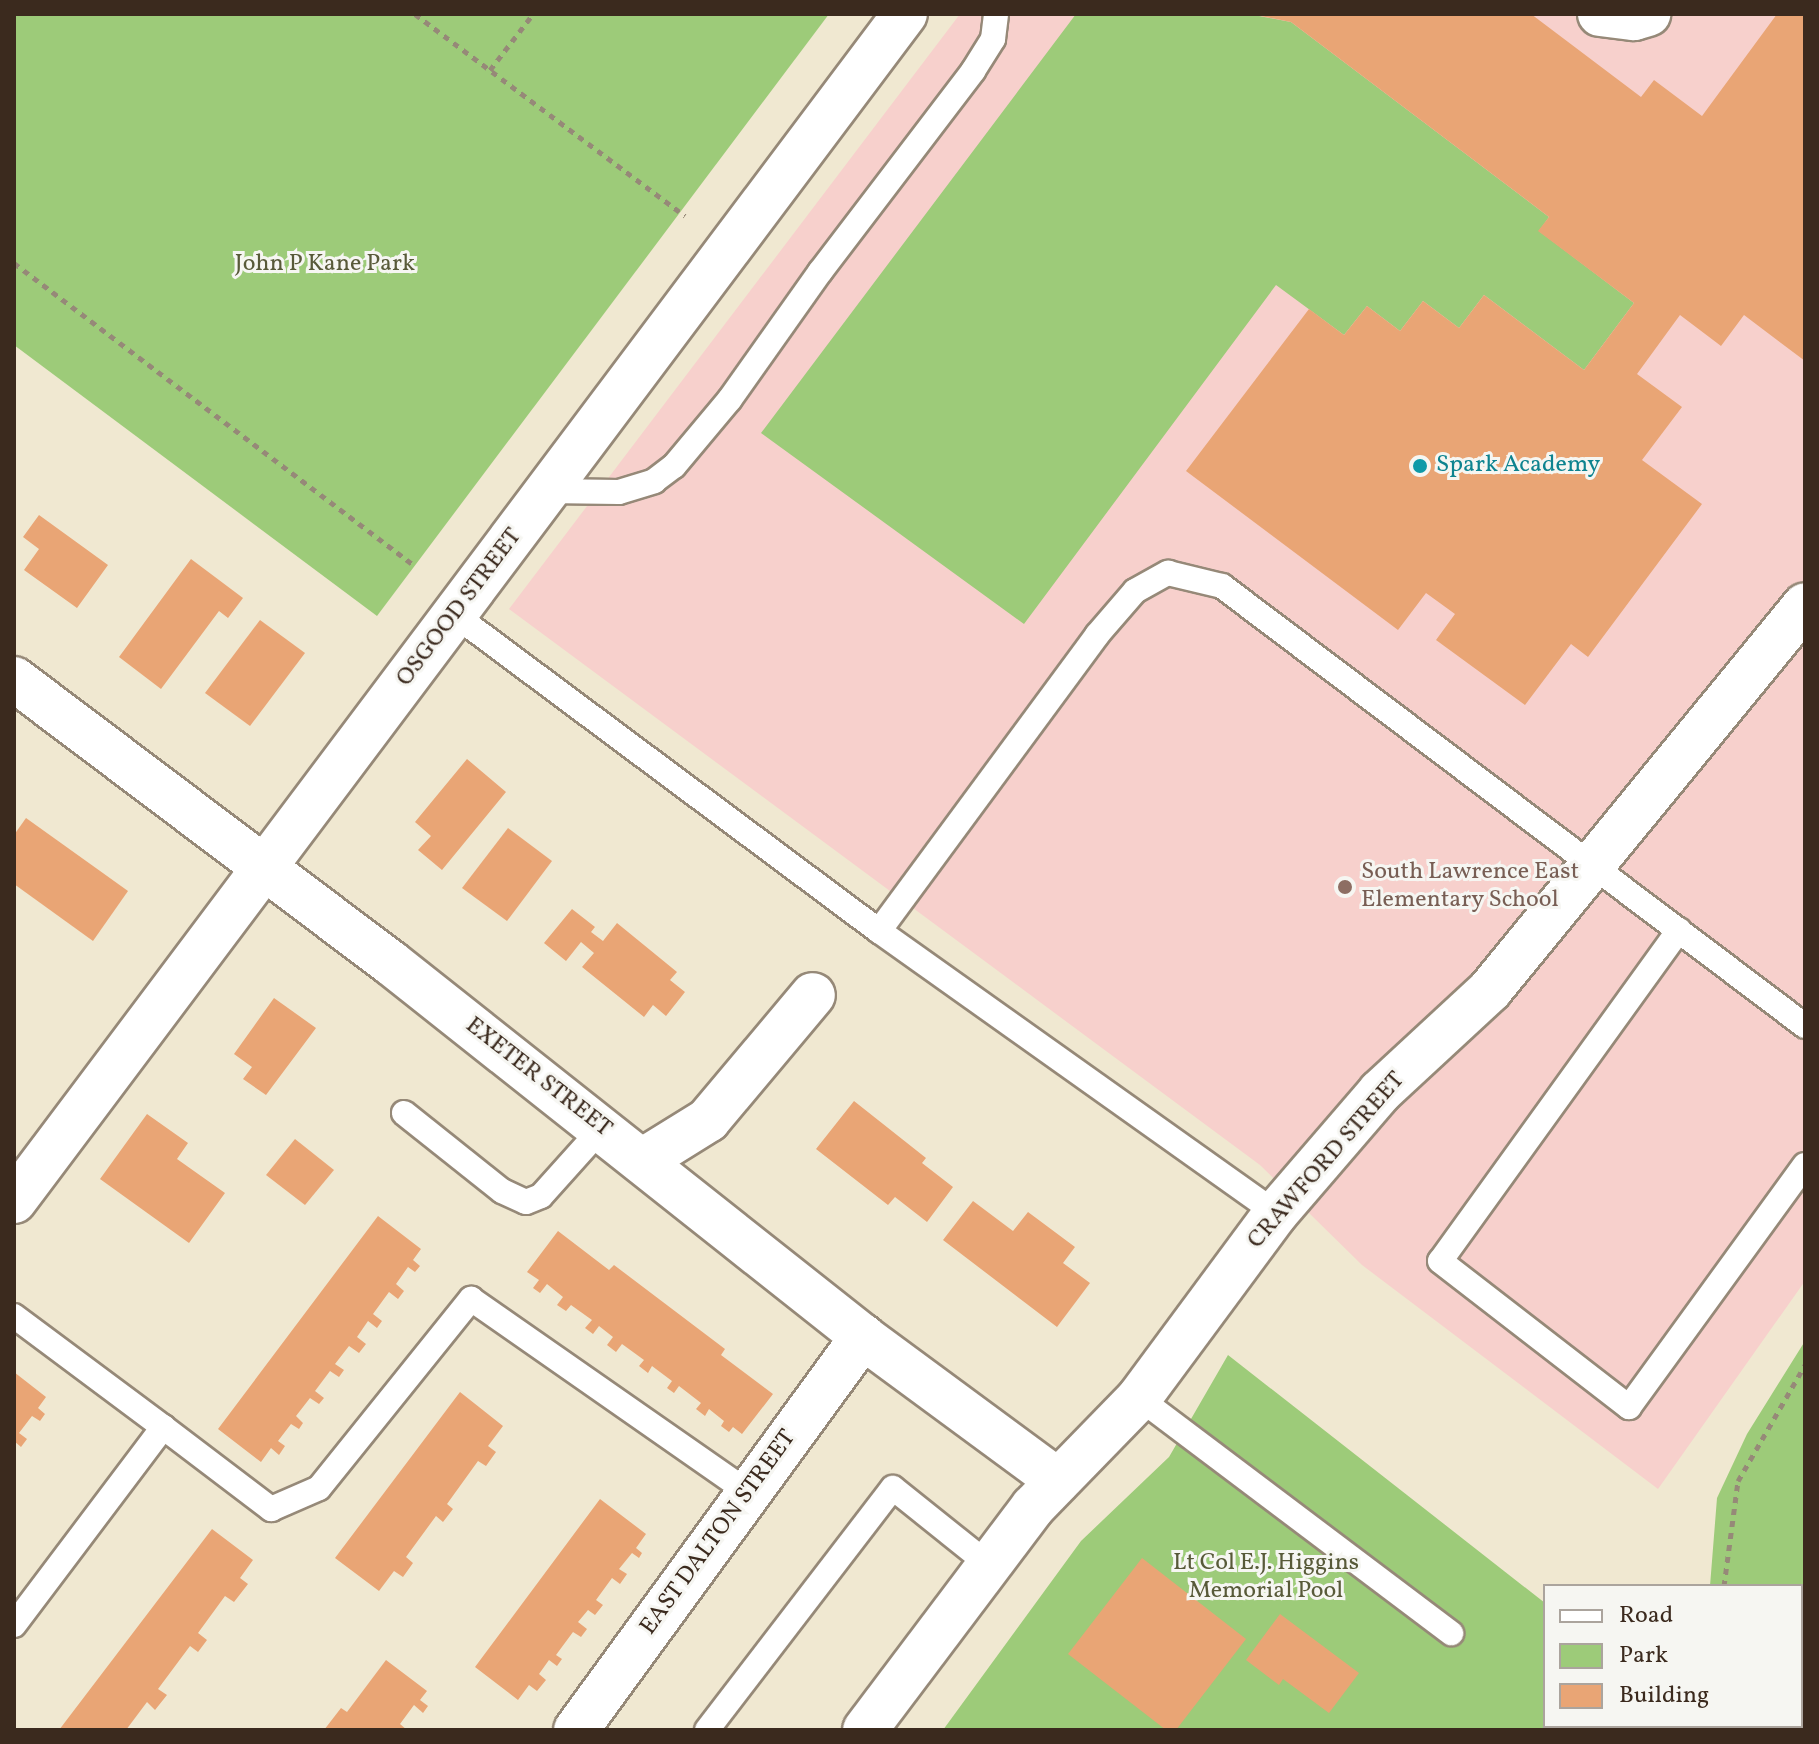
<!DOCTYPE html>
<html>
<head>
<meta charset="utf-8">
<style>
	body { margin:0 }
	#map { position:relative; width:1819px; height:1744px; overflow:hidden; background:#f0e8d1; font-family:Vollkorn,serif }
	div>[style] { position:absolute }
	.built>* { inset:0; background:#f7d0cc }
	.green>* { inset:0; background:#9dcb79 }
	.building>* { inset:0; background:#e9a575 }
	.path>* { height:5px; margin-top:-2.5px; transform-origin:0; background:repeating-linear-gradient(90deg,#968978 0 6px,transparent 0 12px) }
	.roads { filter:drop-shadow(2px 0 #968978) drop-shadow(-2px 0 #968978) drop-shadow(0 2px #968978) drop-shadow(0 -2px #968978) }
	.service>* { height:24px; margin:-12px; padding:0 12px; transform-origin:12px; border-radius:12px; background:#fff }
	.minor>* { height:44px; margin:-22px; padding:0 22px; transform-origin:22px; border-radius:22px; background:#fff }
	.dots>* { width:22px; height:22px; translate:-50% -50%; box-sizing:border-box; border:4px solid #f6f6f2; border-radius:50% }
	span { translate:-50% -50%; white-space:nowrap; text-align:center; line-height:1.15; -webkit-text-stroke:6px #f6f6f2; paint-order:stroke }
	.park-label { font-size:24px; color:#585a39 }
	.culture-label { font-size:24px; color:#0d838f }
	.left { translate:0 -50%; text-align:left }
	.street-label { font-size:24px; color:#3b2a1e }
	.education-label { font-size:24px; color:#785e54 }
	.frame { position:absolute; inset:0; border:16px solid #3b2a1e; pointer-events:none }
	.legend { position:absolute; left:1543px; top:1584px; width:260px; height:144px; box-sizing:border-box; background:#f6f6f2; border:2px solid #aba49d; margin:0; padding:10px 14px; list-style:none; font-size:24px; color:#3b2a1e }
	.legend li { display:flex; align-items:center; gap:16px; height:40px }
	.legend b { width:40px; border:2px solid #aba49d }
</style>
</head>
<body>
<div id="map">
	<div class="built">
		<i style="clip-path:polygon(960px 14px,1805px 14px,1805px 1281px,1658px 1489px,1362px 1265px,1260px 1165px,509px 609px)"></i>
	</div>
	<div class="green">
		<i style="clip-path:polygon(14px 14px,829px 14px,377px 616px,14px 345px)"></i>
		<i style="clip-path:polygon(1076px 14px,1249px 14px,1291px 22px,1549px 217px,1539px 231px,1634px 303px,1584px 370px,1484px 295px,1459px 328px,1423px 301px,1400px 331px,1367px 306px,1344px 335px,1276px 285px,1024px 624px,761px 433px)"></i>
		<i style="clip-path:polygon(1805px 1341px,1805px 1730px,943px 1730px,1081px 1541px,1169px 1457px,1228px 1355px,1545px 1603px,1545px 1726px,1801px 1726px,1801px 1586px,1710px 1586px,1717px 1498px,1747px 1434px)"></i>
	</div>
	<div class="building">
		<i style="clip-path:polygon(1251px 14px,1531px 14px,1641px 97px,1654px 80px,1702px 116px,1777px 14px,1805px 14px,1805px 361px,1744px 315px,1721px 346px,1680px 315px,1637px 374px,1682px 407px,1642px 460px,1702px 504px,1588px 657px,1571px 644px,1525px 705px,1436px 640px,1455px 614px,1426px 593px,1398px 630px,1186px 471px,1309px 309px,1344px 335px,1367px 306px,1400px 331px,1423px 301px,1459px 328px,1484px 295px,1584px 370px,1634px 303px,1538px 231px,1549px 217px,1291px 22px)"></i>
		<i style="clip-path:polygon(39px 515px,108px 565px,77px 608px,24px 570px,39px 549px,23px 537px)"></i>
		<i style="clip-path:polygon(191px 559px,243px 598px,228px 618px,219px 611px,161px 689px,119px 657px)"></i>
		<i style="clip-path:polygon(260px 620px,305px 653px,250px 726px,205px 693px)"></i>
		<i style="clip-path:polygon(467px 759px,506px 792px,442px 870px,418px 850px,431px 836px,415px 822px)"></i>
		<i style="clip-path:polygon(26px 818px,128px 891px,93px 941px,14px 884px,14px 835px)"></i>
		<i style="clip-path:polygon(508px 828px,552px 861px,507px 921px,462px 888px)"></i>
		<i style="clip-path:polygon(572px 909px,595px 927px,591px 932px,603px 941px,617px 923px,677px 972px,670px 980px,685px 992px,666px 1016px,653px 1005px,644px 1017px,582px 967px,594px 953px,581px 942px,566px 961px,544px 943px)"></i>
		<i style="clip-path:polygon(274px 998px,316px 1028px,266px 1095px,243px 1079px,252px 1067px,234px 1054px)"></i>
		<i style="clip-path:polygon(854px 1101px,926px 1158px,922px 1163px,953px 1187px,927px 1222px,895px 1197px,888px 1205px,816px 1149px)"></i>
		<i style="clip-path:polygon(147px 1114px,188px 1143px,177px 1159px,225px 1193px,189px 1243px,100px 1179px)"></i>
		<i style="clip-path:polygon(295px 1139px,334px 1170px,305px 1205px,266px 1175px)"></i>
		<i style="clip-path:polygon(973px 1201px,1013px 1231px,1028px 1212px,1075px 1247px,1063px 1263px,1090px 1283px,1057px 1327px,943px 1240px)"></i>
		<i style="clip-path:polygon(378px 1216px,421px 1249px,413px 1260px,420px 1266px,415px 1272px,408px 1267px,396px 1284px,404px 1291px,398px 1299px,389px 1292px,373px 1314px,382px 1321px,377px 1328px,368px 1321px,357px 1337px,366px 1344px,359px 1353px,349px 1346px,335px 1364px,344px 1370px,339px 1377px,330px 1371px,315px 1391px,324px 1398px,319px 1404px,310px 1398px,296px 1416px,303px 1423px,299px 1429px,291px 1424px,278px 1441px,285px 1446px,279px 1455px,271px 1448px,261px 1462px,218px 1429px)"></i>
		<i style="clip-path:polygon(558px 1231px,609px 1270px,614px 1265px,725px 1349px,721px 1355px,773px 1394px,742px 1434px,733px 1427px,729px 1432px,721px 1426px,724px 1421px,709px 1409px,705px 1416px,696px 1409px,701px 1403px,679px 1386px,674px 1393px,667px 1388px,672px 1381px,652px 1366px,648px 1373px,639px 1366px,644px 1360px,622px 1344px,616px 1352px,607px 1345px,613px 1337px,599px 1326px,593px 1334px,585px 1328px,592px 1320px,571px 1305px,566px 1311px,557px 1305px,563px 1297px,547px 1284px,540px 1293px,533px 1288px,539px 1280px,527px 1272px)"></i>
		<i style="clip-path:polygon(14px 1372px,46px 1397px,38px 1408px,45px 1414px,40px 1421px,32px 1416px,19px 1433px,27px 1439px,21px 1447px,14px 1441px)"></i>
		<i style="clip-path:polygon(460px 1392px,503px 1426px,488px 1446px,496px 1452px,486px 1466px,478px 1461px,447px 1504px,453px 1509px,443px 1522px,436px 1516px,406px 1557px,413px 1563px,403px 1577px,394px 1571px,379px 1591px,335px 1558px)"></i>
		<i style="clip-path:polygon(600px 1499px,646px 1534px,636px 1548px,642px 1553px,639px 1558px,632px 1553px,619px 1569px,627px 1574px,620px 1584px,612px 1578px,596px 1600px,603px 1605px,595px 1615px,588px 1610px,578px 1622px,587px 1629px,581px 1637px,573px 1632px,556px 1655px,562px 1659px,557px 1666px,549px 1660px,539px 1674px,546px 1680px,537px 1691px,529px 1685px,518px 1700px,475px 1667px)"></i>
		<i style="clip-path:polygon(212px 1529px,253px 1560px,240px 1578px,248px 1584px,234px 1602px,225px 1596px,198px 1633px,207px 1640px,198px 1652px,190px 1646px,158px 1689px,167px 1695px,155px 1710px,147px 1702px,126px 1730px,59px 1730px)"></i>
		<i style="clip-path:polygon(1142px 1558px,1246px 1639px,1176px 1730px,1166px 1730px,1068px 1654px)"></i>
		<i style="clip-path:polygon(1280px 1614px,1359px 1673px,1329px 1713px,1283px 1679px,1279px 1685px,1246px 1660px)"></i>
		<i style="clip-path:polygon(386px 1660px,427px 1691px,420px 1700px,428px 1706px,423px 1713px,414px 1705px,400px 1724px,407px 1730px,324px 1730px,341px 1708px,347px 1712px)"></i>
	</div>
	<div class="path">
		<i style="left:415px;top:14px;width:337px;rotate:36.8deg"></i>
		<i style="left:490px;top:70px;width:71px;rotate:-52.5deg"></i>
		<i style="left:14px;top:263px;width:503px;rotate:37.08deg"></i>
		<i style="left:1724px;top:1586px;width:106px;rotate:-82.4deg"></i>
		<i style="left:1738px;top:1481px;width:134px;rotate:-60deg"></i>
		<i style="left:1703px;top:1730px;width:4px;rotate:-76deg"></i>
	</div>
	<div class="roads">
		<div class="service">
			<i style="left:547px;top:491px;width:72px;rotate:0.8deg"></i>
			<i style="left:619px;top:492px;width:37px;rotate:-17deg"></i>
			<i style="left:654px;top:481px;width:25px;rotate:-37deg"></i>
			<i style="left:674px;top:466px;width:87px;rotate:-50.1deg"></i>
			<i style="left:730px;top:399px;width:156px;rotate:-54.7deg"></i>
			<i style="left:820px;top:272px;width:253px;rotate:-52.7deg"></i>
			<i style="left:973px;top:71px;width:38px;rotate:-58deg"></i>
			<i style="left:993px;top:39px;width:25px;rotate:-83deg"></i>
			<i style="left:455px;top:615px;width:529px;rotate:36.7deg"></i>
			<i style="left:879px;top:931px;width:487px;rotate:35.4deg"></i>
			<i style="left:1679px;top:930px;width:408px;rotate:125.8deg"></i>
			<i style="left:1440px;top:1261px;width:239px;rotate:37.7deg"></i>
			<i style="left:1629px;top:1407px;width:299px;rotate:-54deg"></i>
			<i style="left:879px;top:931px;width:368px;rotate:-53.6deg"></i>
			<i style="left:1097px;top:635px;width:58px;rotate:-49.2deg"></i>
			<i style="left:1135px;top:591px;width:38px;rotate:-29deg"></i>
			<i style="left:1168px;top:573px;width:56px;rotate:13.5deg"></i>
			<i style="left:1222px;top:586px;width:730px;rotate:37.04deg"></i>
			<i style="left:404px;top:1113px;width:125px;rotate:38.5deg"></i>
			<i style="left:502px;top:1191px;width:26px;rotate:25deg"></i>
			<i style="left:526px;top:1202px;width:16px;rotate:-22deg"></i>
			<i style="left:541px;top:1196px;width:91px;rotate:-48.1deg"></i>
			<i style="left:14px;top:1316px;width:186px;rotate:36.7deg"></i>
			<i style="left:1139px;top:1398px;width:391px;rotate:37deg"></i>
			<i style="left:14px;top:1625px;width:248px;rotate:-53deg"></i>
			<i style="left:163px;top:1427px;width:136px;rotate:37.2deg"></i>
			<i style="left:271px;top:1509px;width:52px;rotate:-23.6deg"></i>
			<i style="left:319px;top:1488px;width:243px;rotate:-51.2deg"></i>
			<i style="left:471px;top:1299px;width:339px;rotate:34.9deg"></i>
			<i style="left:707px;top:1730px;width:305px;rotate:-52.5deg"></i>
			<i style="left:893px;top:1488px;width:123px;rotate:38.7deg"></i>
		</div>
		<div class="minor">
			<i style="left:1600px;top:14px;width:34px;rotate:7deg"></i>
			<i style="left:1634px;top:18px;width:15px;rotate:-16deg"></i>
			<i style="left:14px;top:679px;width:472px;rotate:37deg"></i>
			<i style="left:391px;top:963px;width:602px;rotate:38.39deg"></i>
			<i style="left:863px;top:1337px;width:242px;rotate:36.4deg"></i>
			<i style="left:642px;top:1161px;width:78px;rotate:-31.8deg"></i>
			<i style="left:708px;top:1120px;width:163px;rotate:-50deg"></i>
			<i style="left:14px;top:1201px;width:1484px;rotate:-53.11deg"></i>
			<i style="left:576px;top:1730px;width:487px;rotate:-53.9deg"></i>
			<i style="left:865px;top:1730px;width:279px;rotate:-53deg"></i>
			<i style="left:1033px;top:1507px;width:152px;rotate:-45.8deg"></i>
			<i style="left:1139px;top:1398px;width:230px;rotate:-53.5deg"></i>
			<i style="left:1276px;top:1213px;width:160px;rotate:-49.3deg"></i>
			<i style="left:1380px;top:1092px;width:150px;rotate:-42.8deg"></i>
			<i style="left:1490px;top:990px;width:497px;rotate:-50.7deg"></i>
		</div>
	</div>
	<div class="dots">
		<i style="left:1420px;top:466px;background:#0f9aa8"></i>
		<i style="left:1345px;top:887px;background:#8d6e63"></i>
	</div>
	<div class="park-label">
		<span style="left:325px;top:265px">John P Kane Park</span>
		<span style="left:1266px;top:1578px">Lt Col E.J. Higgins<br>Memorial Pool</span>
	</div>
	<div class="culture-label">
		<span class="left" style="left:1436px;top:466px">Spark Academy</span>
	</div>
	<div class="street-label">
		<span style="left:460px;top:608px;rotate:-53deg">OSGOOD STREET</span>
		<span style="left:538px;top:1078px;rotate:38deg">EXETER STREET</span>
		<span style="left:1327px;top:1161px;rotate:-49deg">CRAWFORD STREET</span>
		<span style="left:719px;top:1533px;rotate:-54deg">EAST DALTON STREET</span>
	</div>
	<div class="education-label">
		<span class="left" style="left:1361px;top:887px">South Lawrence East<br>Elementary School</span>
	</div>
	<div class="frame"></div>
	<ul class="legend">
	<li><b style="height:10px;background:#fff"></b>Road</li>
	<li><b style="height:22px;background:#9dcb79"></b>Park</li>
	<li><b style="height:22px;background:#e9a575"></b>Building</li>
	</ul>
</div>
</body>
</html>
